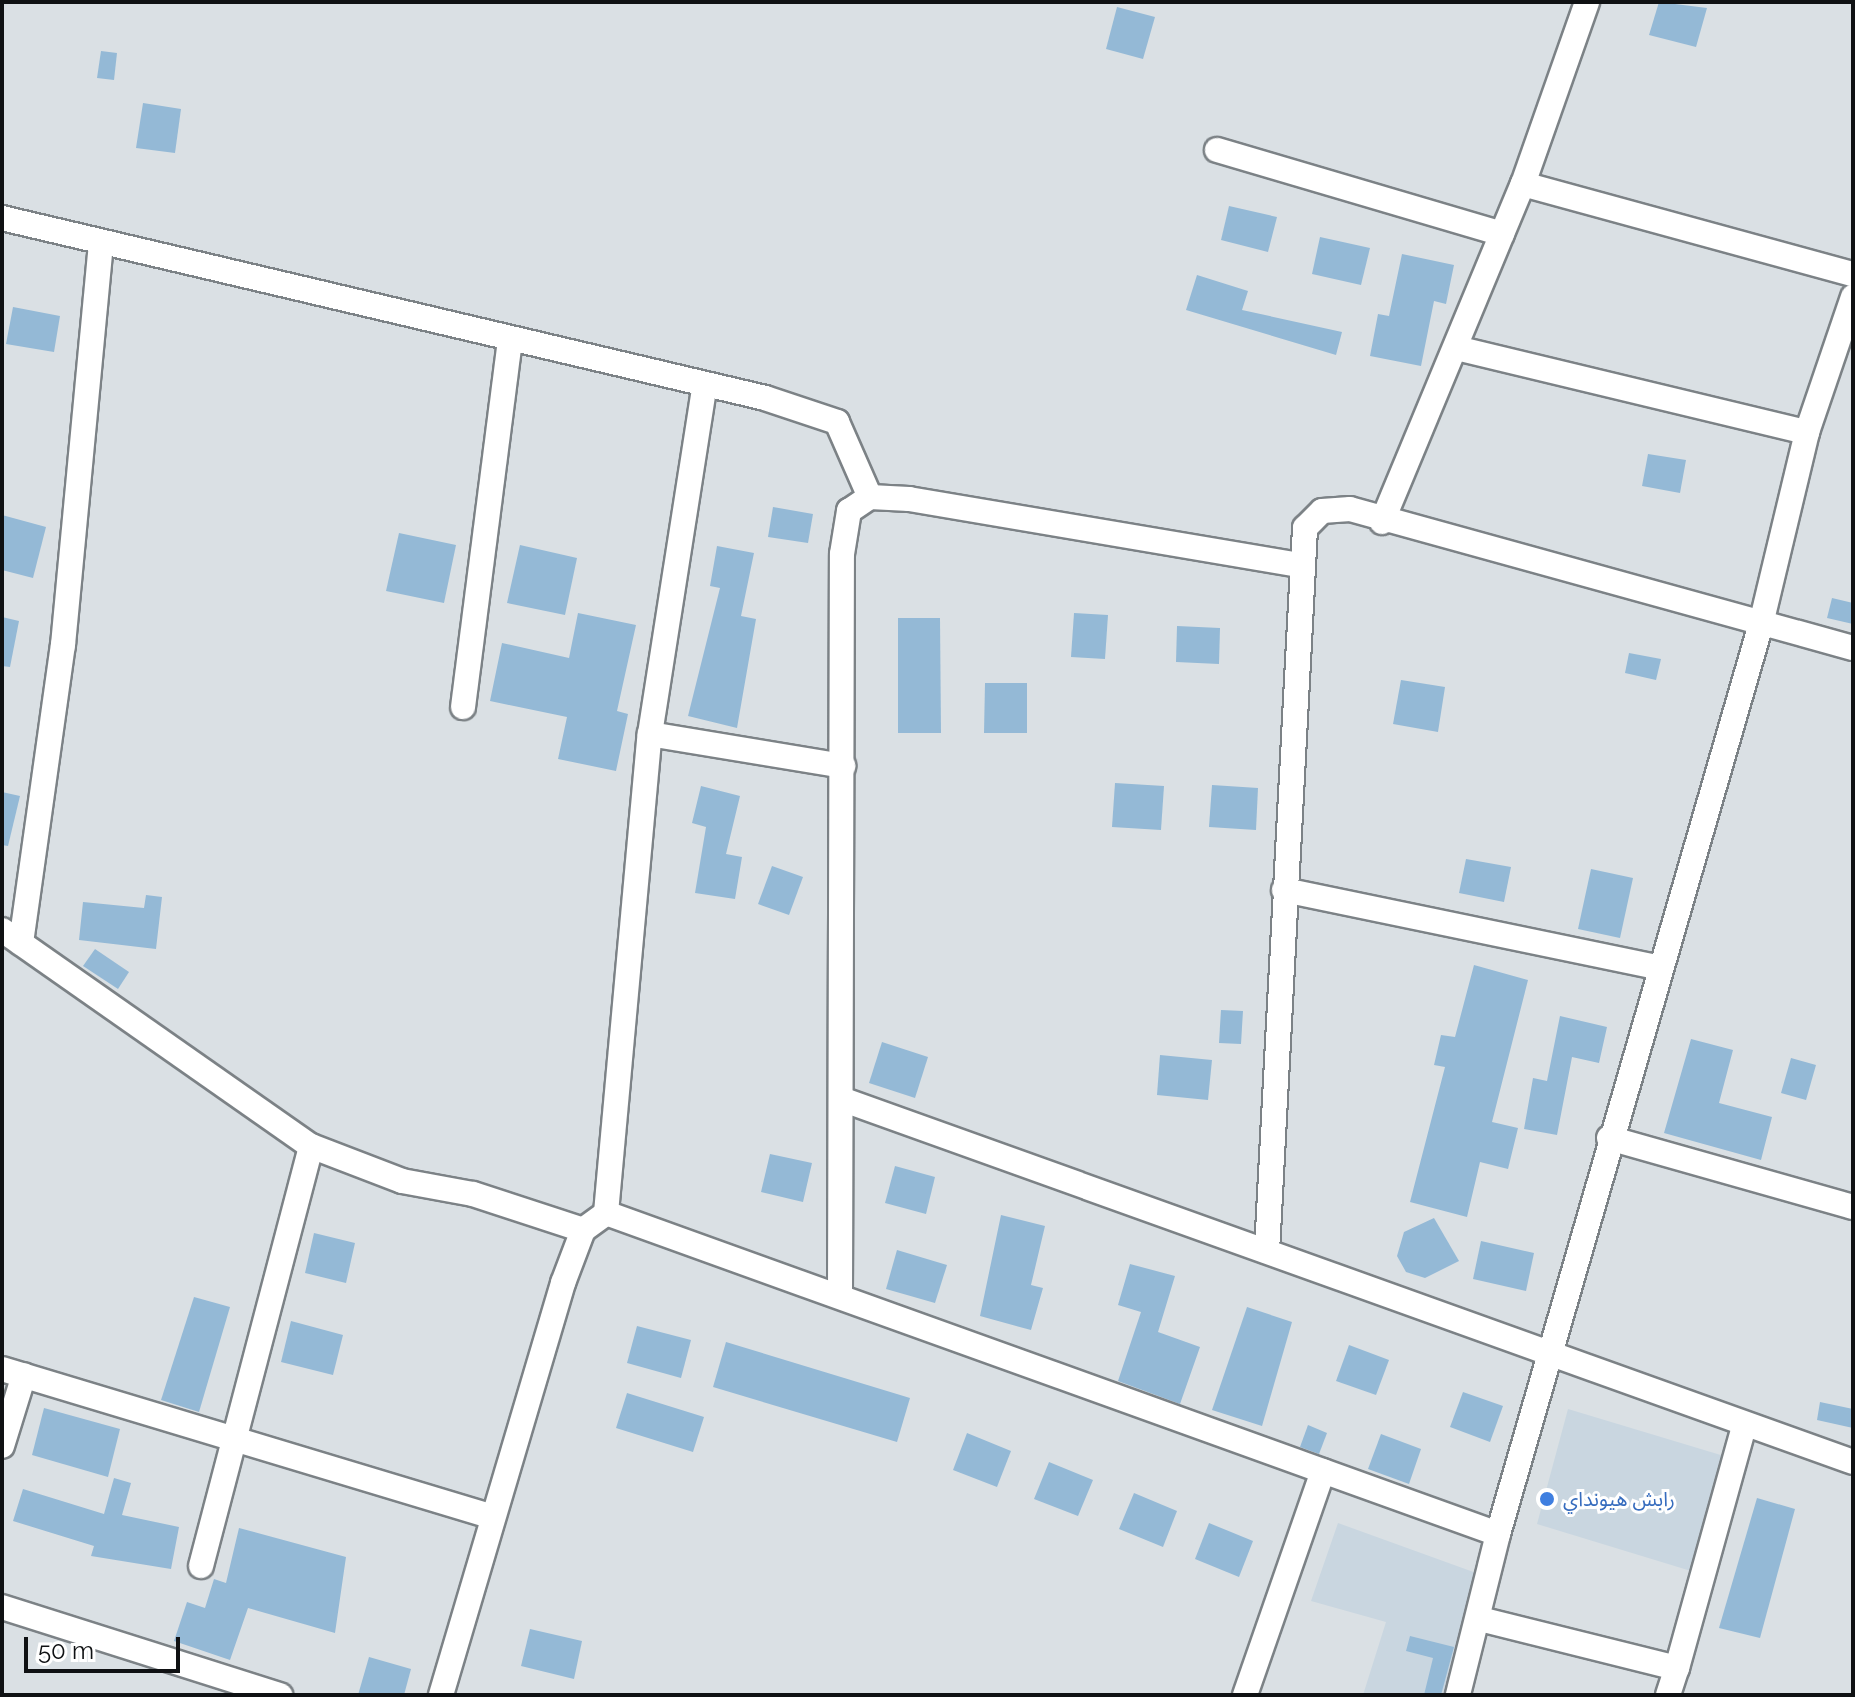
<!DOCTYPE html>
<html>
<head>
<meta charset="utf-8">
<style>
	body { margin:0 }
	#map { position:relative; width:1855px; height:1697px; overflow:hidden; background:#dae0e4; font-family:Raleway,"Noto Sans Arabic",sans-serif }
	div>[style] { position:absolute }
	.built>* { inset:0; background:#c9d6e0 }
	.building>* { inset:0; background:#94b9d6 }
	.roads { filter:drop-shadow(2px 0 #7c8286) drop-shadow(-2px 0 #7c8286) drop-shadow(0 2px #7c8286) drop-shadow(0 -2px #7c8286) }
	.minor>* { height:24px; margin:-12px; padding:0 12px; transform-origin:12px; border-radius:12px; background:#fff }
	.dots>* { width:22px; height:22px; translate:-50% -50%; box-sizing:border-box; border:4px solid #fff; border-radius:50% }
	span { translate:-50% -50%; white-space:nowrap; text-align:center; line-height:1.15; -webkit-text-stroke:6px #fff; paint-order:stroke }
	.shop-label { font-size:20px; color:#366cbe }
	.left { translate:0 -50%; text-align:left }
	.frame { position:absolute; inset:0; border:4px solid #0f1113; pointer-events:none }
	.scale { position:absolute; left:24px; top:1637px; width:156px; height:36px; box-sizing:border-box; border:4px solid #0f1113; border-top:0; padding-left:10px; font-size:24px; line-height:28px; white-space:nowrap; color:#0f1113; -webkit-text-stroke:6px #fff; paint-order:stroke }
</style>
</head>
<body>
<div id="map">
	<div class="built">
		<i style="clip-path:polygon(1568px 1409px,1724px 1456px,1691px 1571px,1537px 1524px)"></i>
		<i style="clip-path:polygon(1338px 1523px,1479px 1574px,1443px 1695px,1363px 1695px,1386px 1622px,1311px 1601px)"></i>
	</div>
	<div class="building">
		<i style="clip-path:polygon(1659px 2px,1707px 8px,1696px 47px,1649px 35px)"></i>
		<i style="clip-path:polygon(1117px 7px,1155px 17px,1143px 59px,1106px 49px)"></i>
		<i style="clip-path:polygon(101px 51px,117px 53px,114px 80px,97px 78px)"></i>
		<i style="clip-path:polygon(143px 103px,181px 109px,175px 153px,136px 148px)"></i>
		<i style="clip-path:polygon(1229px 206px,1277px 217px,1268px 252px,1221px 240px)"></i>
		<i style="clip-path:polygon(1320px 237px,1370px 248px,1361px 285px,1312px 274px)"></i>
		<i style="clip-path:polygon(1402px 254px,1454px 265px,1446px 304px,1434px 301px,1421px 366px,1370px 356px,1378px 314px,1389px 316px)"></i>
		<i style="clip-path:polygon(1197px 275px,1248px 291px,1242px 310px,1342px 332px,1336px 355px,1186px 310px)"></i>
		<i style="clip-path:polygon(13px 307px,60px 316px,54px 352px,6px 344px)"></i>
		<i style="clip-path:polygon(1648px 454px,1686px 460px,1680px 493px,1642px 486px)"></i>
		<i style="clip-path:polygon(773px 507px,813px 514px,808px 543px,768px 537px)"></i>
		<i style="clip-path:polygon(2px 515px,46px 527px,33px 578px,2px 570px)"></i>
		<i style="clip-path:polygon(399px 533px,456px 545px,444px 603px,386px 591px)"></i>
		<i style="clip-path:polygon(520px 545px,577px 558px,565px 615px,507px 603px)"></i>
		<i style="clip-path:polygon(717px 546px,754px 553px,741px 616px,756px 619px,737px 728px,688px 716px,720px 588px,710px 586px)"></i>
		<i style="clip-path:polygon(1832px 598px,1853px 603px,1853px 624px,1827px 618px)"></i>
		<i style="clip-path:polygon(578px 613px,636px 625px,617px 711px,628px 714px,616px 771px,558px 759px,567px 717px,490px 701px,502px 643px,569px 658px)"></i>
		<i style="clip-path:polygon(1074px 613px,1108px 615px,1105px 659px,1071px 657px)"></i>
		<i style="clip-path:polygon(2px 617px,19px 621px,10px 667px,2px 666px)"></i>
		<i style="clip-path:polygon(898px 618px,940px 618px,941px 733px,898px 733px)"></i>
		<i style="clip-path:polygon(1177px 626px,1220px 628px,1219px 664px,1176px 662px)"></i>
		<i style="clip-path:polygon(1629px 653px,1661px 659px,1656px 680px,1625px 673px)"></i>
		<i style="clip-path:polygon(1401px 680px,1445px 687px,1438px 732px,1393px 724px)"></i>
		<i style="clip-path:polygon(985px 683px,1027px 683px,1027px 733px,984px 733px)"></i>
		<i style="clip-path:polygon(1115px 783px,1164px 786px,1161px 830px,1112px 827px)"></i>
		<i style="clip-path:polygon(1212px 785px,1258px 788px,1256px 830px,1209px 827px)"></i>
		<i style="clip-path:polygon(701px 786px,740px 796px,726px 854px,742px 857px,735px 899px,695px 893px,706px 827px,692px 823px)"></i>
		<i style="clip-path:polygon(2px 792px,20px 796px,8px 846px,2px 845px)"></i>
		<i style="clip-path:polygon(1466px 859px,1511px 867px,1504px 902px,1459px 893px)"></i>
		<i style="clip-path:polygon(772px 866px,803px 877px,789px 915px,758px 904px)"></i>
		<i style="clip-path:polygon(1591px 869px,1633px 878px,1620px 938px,1578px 929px)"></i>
		<i style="clip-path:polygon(146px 895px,162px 897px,156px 949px,79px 940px,83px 902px,144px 908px)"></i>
		<i style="clip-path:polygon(95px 949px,129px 972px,118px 989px,83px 966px)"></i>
		<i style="clip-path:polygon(1474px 965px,1528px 980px,1492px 1122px,1518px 1128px,1508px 1169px,1480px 1162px,1467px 1217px,1410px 1202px,1445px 1067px,1434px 1065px,1441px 1035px,1455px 1037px)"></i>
		<i style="clip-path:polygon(1221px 1010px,1243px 1011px,1241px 1044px,1219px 1043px)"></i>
		<i style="clip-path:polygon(1560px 1016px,1607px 1027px,1599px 1063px,1572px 1057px,1557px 1135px,1524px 1129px,1533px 1078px,1547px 1081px)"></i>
		<i style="clip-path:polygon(1691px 1039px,1733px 1050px,1719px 1103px,1772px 1117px,1761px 1160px,1664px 1133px)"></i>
		<i style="clip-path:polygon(882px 1042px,928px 1057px,915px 1098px,869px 1083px)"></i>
		<i style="clip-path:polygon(1160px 1055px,1212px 1060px,1208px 1100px,1157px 1095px)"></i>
		<i style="clip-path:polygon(1791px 1058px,1816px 1065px,1806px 1100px,1781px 1093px)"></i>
		<i style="clip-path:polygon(770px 1154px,812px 1163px,803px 1202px,761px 1192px)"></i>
		<i style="clip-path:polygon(895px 1166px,935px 1177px,926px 1214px,885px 1203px)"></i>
		<i style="clip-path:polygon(1001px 1215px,1045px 1226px,1031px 1285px,1043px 1288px,1031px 1330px,980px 1316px)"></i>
		<i style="clip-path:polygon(1434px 1218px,1459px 1261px,1425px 1278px,1406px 1272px,1397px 1256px,1404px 1232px)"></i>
		<i style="clip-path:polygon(314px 1233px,355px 1243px,346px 1283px,305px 1273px)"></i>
		<i style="clip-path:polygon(1481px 1241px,1534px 1253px,1526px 1291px,1473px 1279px)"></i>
		<i style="clip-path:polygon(897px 1250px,947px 1265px,935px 1303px,886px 1289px)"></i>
		<i style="clip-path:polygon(1130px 1264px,1175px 1276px,1158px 1332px,1200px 1347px,1180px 1404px,1118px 1381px,1141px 1312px,1118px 1305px)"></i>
		<i style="clip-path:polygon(194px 1297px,230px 1307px,199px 1412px,161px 1400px)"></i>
		<i style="clip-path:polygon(1247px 1307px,1292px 1322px,1262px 1426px,1212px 1410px)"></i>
		<i style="clip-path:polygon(291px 1321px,343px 1335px,333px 1375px,281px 1362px)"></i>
		<i style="clip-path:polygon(637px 1326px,691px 1340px,681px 1378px,627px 1363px)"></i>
		<i style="clip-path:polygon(726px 1342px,910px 1398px,897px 1442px,713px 1387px)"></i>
		<i style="clip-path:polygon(1349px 1345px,1389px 1360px,1376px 1395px,1336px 1381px)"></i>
		<i style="clip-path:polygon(1463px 1392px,1503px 1406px,1490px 1442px,1450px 1427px)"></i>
		<i style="clip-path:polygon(627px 1393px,704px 1417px,693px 1452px,616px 1428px)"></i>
		<i style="clip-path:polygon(1820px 1402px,1853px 1409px,1853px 1428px,1817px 1420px)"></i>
		<i style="clip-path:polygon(44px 1408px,120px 1429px,108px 1477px,32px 1455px)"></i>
		<i style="clip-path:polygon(1308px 1425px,1327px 1433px,1319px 1454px,1300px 1447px)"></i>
		<i style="clip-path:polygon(967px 1433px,1011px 1451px,997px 1487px,953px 1470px)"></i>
		<i style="clip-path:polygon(1381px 1434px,1421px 1449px,1409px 1484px,1368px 1469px)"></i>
		<i style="clip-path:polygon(1049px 1462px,1093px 1480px,1078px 1516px,1034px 1499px)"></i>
		<i style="clip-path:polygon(114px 1478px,131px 1483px,122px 1515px,179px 1527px,171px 1569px,91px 1556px,94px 1546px,13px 1521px,23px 1489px,104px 1514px)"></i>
		<i style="clip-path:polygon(1134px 1493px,1177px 1511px,1163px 1547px,1119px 1529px)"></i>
		<i style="clip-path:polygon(1757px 1498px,1795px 1509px,1760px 1638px,1719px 1628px)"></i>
		<i style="clip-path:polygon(1209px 1523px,1253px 1541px,1239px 1577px,1195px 1559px)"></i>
		<i style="clip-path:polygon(239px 1528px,346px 1557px,335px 1633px,248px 1608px,230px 1660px,174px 1641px,187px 1602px,205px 1608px,214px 1579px,226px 1583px)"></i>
		<i style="clip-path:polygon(530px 1629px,582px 1641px,574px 1679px,521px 1666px)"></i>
		<i style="clip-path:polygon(1410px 1636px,1454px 1647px,1441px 1695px,1424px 1695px,1433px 1658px,1406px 1651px)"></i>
		<i style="clip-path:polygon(369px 1657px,411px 1669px,404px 1695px,358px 1695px)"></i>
	</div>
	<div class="roads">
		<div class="minor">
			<i style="left:1217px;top:150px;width:297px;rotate:16.4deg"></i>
			<i style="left:1523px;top:184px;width:342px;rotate:15.3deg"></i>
			<i style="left:2px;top:218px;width:784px;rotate:13.27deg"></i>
			<i style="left:765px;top:398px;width:76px;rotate:18.4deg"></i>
			<i style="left:837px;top:422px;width:82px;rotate:66.3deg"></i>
			<i style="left:1456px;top:348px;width:361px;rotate:13.5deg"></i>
			<i style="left:1382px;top:522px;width:366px;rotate:-67.4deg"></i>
			<i style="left:1523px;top:184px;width:193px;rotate:-70.6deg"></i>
			<i style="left:463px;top:707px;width:369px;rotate:-82.7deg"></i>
			<i style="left:650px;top:734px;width:196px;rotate:9.4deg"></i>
			<i style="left:1284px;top:890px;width:383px;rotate:11.7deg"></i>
			<i style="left:2px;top:930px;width:377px;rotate:35deg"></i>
			<i style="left:311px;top:1146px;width:97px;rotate:21deg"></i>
			<i style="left:402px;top:1181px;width:72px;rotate:10.4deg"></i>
			<i style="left:473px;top:1194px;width:116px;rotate:18.1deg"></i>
			<i style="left:21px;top:943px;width:301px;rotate:-82deg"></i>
			<i style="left:63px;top:645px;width:404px;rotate:-84.6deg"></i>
			<i style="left:844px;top:1100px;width:1072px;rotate:19.74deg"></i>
			<i style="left:1609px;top:1138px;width:254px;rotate:15.8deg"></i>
			<i style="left:606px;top:1213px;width:481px;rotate:-84.8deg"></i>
			<i style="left:650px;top:734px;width:354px;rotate:-81.1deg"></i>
			<i style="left:1267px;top:1251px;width:724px;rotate:-86.99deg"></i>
			<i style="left:1305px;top:528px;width:24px;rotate:-45deg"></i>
			<i style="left:1322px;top:511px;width:28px;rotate:-4deg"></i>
			<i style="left:1350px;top:509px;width:522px;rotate:15.45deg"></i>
			<i style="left:840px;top:1295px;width:741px;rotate:-89.85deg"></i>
			<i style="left:842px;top:554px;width:44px;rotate:-80.8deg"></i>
			<i style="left:849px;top:511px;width:25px;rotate:-34deg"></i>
			<i style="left:870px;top:497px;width:39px;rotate:3deg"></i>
			<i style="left:909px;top:499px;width:395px;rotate:9.6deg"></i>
			<i style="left:2px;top:1369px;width:513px;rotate:16.77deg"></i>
			<i style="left:2px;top:1446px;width:74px;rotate:-72.8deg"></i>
			<i style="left:1498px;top:1534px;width:947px;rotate:-73.88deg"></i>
			<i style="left:1761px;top:624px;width:197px;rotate:-76.5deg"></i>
			<i style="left:1807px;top:432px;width:143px;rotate:-71.2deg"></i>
			<i style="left:201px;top:1566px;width:434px;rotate:-75.3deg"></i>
			<i style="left:2px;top:1607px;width:292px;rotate:17.6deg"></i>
			<i style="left:1480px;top:1619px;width:203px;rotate:14deg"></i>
			<i style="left:1677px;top:1668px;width:251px;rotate:-74.5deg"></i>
			<i style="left:441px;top:1695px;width:430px;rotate:-73.5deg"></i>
			<i style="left:563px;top:1283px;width:57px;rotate:-69.3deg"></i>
			<i style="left:583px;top:1230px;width:29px;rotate:-36deg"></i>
			<i style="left:606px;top:1213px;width:948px;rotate:19.79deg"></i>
			<i style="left:1498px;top:1534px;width:166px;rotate:104deg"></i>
			<i style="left:1245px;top:1695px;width:237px;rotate:-70.8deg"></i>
			<i style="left:1668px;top:1695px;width:28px;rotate:-72deg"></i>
		</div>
	</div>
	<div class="dots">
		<i style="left:1547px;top:1499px;background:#3f7fe0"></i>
	</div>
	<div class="shop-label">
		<span class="left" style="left:1563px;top:1499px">رابش هيونداي</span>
	</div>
	<div class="frame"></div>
	<div class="scale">50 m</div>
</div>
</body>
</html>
